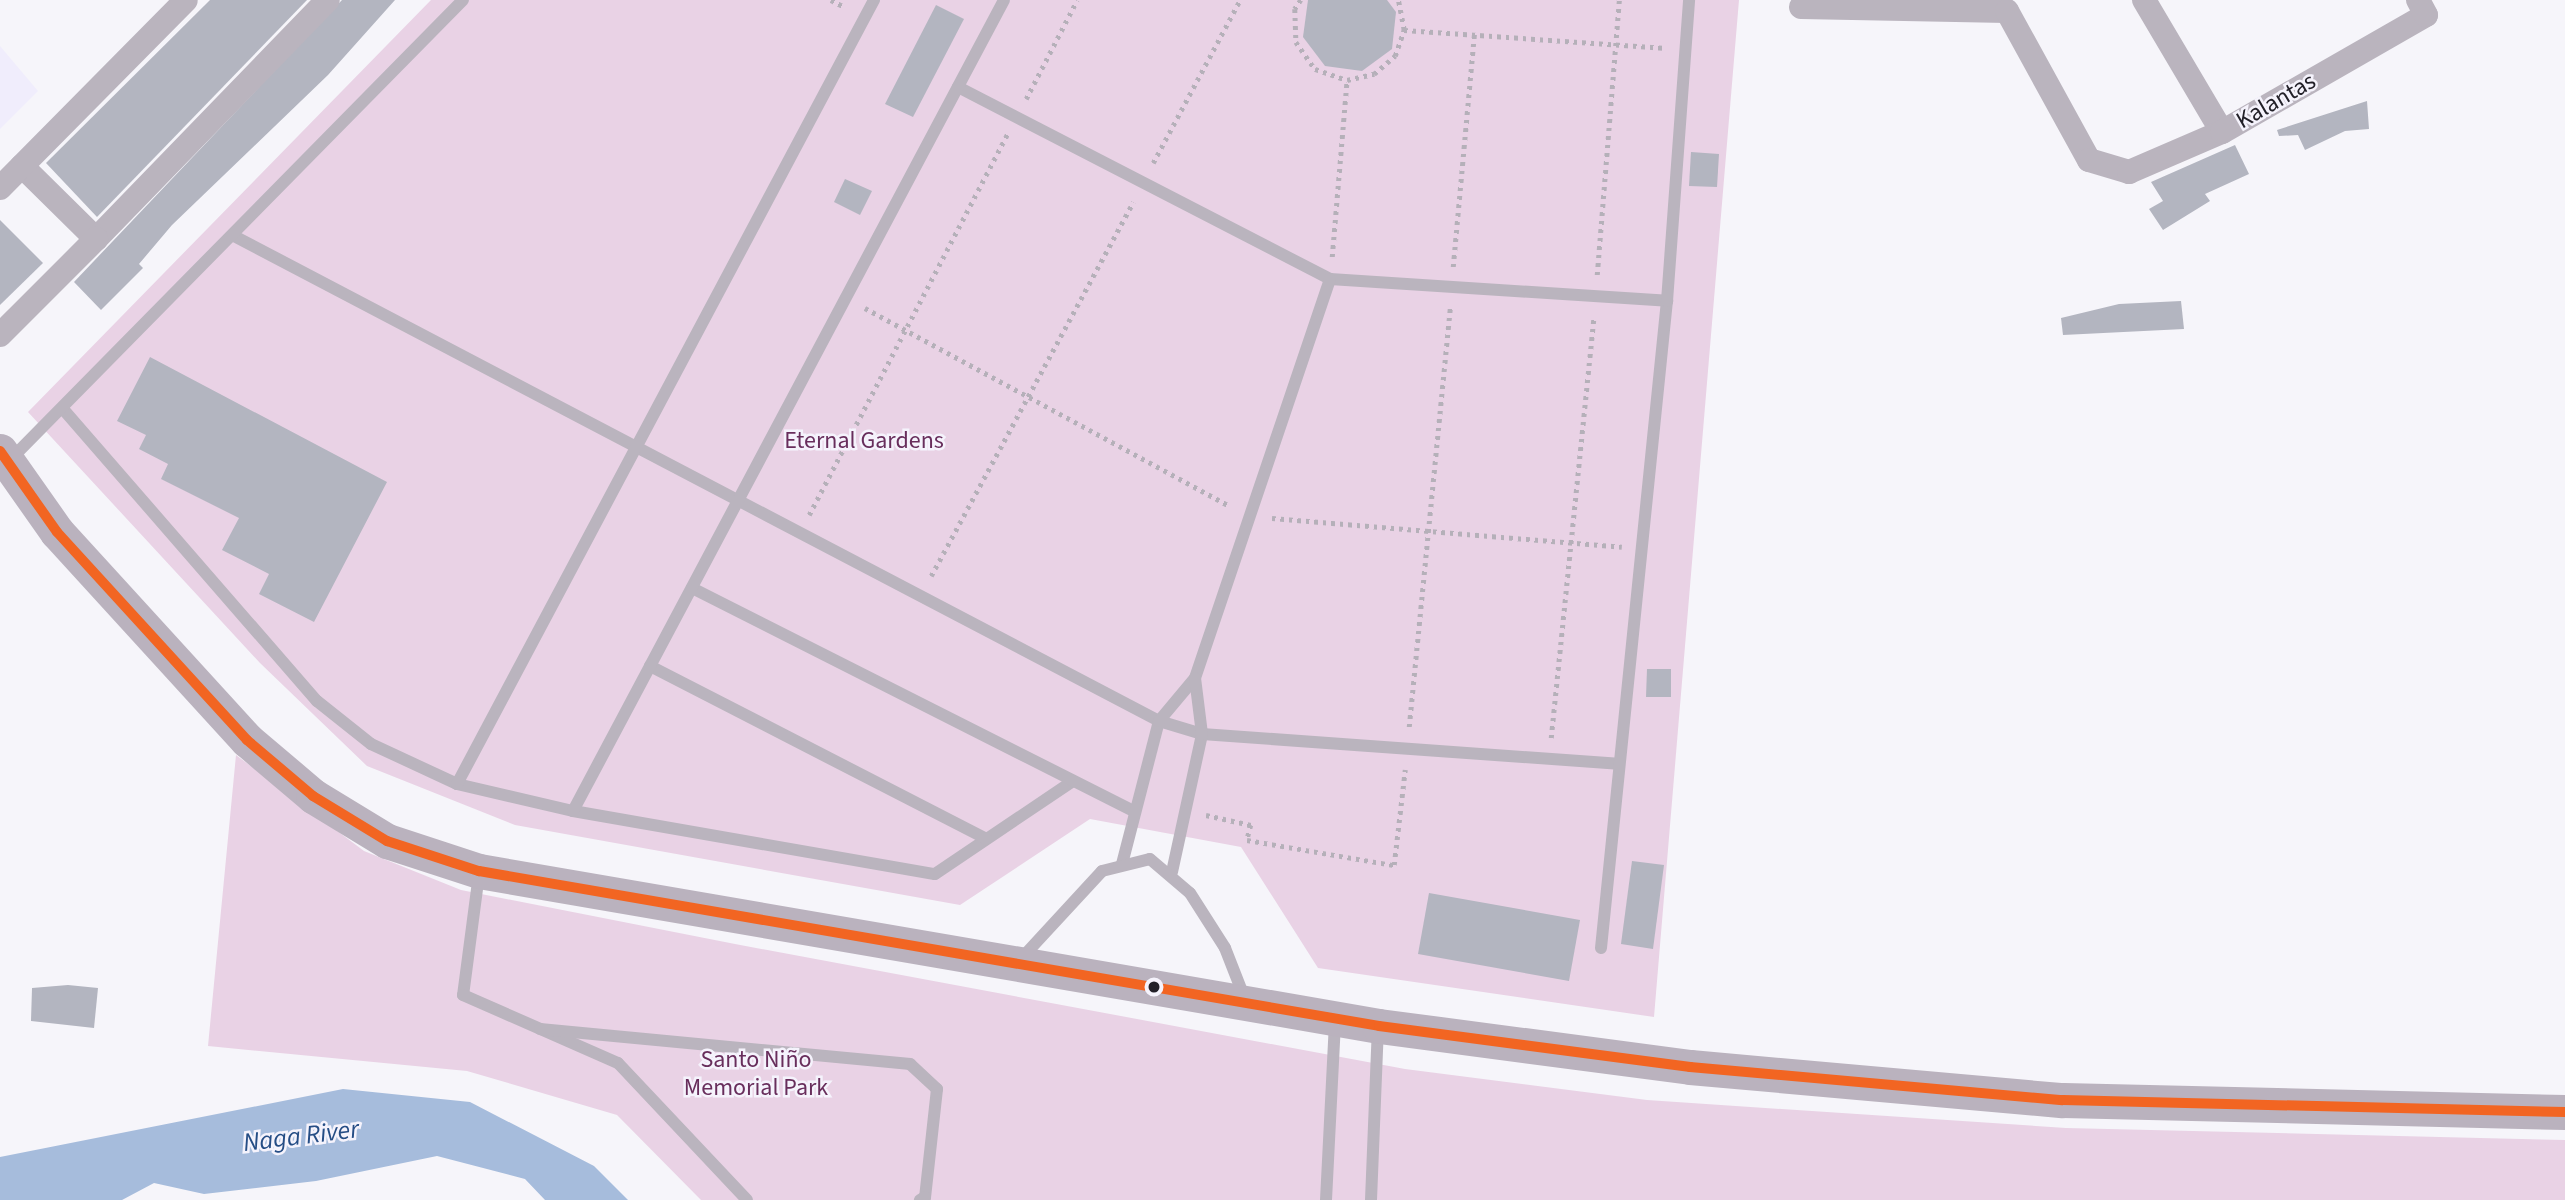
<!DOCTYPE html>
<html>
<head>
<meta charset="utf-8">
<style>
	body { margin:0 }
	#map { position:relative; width:2565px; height:1200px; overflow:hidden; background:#f6f5fa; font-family:"Source Sans 3",sans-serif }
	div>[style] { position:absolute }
	.built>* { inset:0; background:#f0edfc }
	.green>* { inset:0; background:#e9d2e5 }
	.water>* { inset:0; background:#a6bcdc }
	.building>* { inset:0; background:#b3b5c0 }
	.path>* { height:4.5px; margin-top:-2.25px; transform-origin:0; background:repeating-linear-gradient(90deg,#b5b0b9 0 3.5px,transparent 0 8.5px) }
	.lane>* { height:12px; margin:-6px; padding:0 6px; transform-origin:6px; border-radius:6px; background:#bab4be }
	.street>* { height:24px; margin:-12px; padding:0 12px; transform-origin:12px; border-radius:12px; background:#bab4be }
	.secondary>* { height:35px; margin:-17.5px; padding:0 17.5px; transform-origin:17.5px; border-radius:17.5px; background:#bab2be }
	.bus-1>* { height:10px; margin:-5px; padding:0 5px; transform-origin:5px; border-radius:5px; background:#f26522 }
	.dots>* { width:19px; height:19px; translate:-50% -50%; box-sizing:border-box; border:4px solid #f5f3fc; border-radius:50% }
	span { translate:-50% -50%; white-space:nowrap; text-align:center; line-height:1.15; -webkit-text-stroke:5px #f5f3fc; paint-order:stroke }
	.street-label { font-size:24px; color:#222028 }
	.park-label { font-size:24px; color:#682e5c }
	.water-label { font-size:26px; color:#254d85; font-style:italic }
</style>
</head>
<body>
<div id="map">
	<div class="built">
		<i style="clip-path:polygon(0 46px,38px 91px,0 129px)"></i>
	</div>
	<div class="green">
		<i style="clip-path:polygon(431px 0,1739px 0,1654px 1017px,1318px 968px,1241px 847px,1090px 819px,960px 905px,515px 825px,367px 766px,260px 663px,28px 412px)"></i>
		<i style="clip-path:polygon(236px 755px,364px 851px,461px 890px,735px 944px,1405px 1069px,1647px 1100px,2066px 1128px,2565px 1140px,2565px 1200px,701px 1200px,617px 1115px,467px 1071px,208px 1046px)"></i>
	</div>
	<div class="water">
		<i style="clip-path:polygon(343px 1089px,470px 1102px,594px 1166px,628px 1200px,545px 1200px,525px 1179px,437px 1156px,316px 1181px,204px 1194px,154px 1183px,122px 1200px,0 1200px,0 1157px)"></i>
	</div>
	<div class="building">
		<i style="clip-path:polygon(210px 0,307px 0,97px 217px,46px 163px)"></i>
		<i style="clip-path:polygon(342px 0,395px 0,328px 75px,172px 225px,139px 264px,143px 268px,101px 310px,74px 282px)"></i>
		<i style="clip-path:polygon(1308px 0,1387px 0,1396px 12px,1392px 49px,1362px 71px,1325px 66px,1303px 37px)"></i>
		<i style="clip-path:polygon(936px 5px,964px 19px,913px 117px,885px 104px)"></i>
		<i style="clip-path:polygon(2367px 101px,2369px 129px,2345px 131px,2305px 150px,2298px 135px,2279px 136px,2277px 130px)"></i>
		<i style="clip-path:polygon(2235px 145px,2249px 174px,2205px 194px,2210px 201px,2163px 230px,2149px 209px,2163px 201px,2151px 182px)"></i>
		<i style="clip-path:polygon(1691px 152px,1719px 154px,1717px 187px,1689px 186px)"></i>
		<i style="clip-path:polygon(845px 179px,872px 191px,860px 215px,834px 202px)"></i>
		<i style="clip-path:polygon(0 220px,43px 263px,0 305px)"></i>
		<i style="clip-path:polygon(2181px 301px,2184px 329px,2063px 335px,2061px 318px,2119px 304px)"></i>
		<i style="clip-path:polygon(150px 357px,387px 482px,314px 622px,259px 594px,269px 574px,222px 550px,239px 518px,161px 479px,168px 464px,139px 449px,146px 435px,117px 421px)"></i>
		<i style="clip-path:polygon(1647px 669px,1671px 669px,1671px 697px,1646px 697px)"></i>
		<i style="clip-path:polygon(1632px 861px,1664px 865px,1653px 949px,1621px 944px)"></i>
		<i style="clip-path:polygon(1429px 893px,1580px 920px,1569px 981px,1418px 954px)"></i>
		<i style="clip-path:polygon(68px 985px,98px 988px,94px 1028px,31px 1021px,32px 988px)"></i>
	</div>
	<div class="path">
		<i style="left:831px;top:0;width:16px;rotate:27deg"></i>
		<i style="left:1301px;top:0;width:11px;rotate:124deg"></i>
		<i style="left:1295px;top:9px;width:33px;rotate:88deg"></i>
		<i style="left:1296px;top:42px;width:33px;rotate:55deg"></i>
		<i style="left:1315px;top:69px;width:34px;rotate:19deg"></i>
		<i style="left:1347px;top:80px;width:28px;rotate:-13deg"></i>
		<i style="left:1374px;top:74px;width:28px;rotate:-41deg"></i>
		<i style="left:1395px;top:56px;width:28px;rotate:-71deg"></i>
		<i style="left:1404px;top:30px;width:31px;rotate:-101deg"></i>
		<i style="left:1404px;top:30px;width:263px;rotate:3.9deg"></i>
		<i style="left:1026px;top:99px;width:111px;rotate:-62.7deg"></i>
		<i style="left:1153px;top:163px;width:185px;rotate:-61.9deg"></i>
		<i style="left:1332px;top:257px;width:178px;rotate:-85.2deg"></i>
		<i style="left:1453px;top:267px;width:234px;rotate:-84.8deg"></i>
		<i style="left:1597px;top:275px;width:276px;rotate:-85.4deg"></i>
		<i style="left:865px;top:308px;width:415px;rotate:28.5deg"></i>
		<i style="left:809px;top:515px;width:429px;rotate:-62.5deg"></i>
		<i style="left:1272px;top:518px;width:351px;rotate:4.7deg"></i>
		<i style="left:931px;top:576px;width:425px;rotate:-61.6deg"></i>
		<i style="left:1409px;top:727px;width:422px;rotate:-84.4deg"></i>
		<i style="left:1551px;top:738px;width:422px;rotate:-84.2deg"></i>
		<i style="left:1206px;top:815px;width:46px;rotate:12.5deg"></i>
		<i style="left:1251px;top:825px;width:16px;rotate:105deg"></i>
		<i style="left:1247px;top:840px;width:149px;rotate:9.7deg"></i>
		<i style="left:1394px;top:865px;width:96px;rotate:-83.4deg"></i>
	</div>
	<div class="lane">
		<i style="left:958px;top:87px;width:419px;rotate:27.3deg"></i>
		<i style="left:1330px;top:279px;width:338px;rotate:3.7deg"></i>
		<i style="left:234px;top:236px;width:1044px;rotate:27.67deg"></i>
		<i style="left:1159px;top:721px;width:45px;rotate:16.8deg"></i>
		<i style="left:1202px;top:734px;width:417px;rotate:4.1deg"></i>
		<i style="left:63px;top:409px;width:387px;rotate:49deg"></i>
		<i style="left:317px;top:701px;width:69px;rotate:38.5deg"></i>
		<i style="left:371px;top:744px;width:95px;rotate:24.9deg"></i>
		<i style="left:457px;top:784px;width:119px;rotate:13.1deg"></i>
		<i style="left:573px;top:811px;width:367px;rotate:9.9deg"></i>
		<i style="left:935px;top:874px;width:166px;rotate:-34deg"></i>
		<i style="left:9px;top:461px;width:647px;rotate:-45.44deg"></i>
		<i style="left:692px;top:588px;width:496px;rotate:26.8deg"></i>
		<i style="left:650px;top:666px;width:378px;rotate:27.2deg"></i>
		<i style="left:457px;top:784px;width:888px;rotate:-61.99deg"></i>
		<i style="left:573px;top:811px;width:918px;rotate:-62.01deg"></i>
		<i style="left:1122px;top:864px;width:148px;rotate:-75.5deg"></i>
		<i style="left:1159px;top:721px;width:56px;rotate:-50.1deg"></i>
		<i style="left:1195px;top:678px;width:421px;rotate:-71.3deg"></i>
		<i style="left:1172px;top:872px;width:141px;rotate:-77.7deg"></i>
		<i style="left:1202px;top:734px;width:56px;rotate:-97.1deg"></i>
		<i style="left:479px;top:874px;width:122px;rotate:97.5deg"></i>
		<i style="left:463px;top:995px;width:169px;rotate:23.7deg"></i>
		<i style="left:618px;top:1063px;width:188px;rotate:46.7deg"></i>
		<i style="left:1601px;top:948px;width:650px;rotate:-84.18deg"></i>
		<i style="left:1667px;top:301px;width:302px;rotate:-85.8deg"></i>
		<i style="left:1019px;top:961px;width:122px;rotate:-47.3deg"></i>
		<i style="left:1102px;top:871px;width:49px;rotate:-14deg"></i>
		<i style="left:1150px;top:859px;width:52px;rotate:40.4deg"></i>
		<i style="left:1190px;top:893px;width:65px;rotate:57.5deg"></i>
		<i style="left:1225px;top:948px;width:55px;rotate:68.6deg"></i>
		<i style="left:540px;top:1029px;width:372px;rotate:5.4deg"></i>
		<i style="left:910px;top:1064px;width:37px;rotate:43deg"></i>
		<i style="left:937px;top:1089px;width:109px;rotate:96.3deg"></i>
		<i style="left:925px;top:1197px;width:6px;rotate:149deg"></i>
		<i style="left:1326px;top:1200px;width:178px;rotate:-87.1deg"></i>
		<i style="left:1371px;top:1200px;width:171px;rotate:-87.7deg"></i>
	</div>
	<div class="street">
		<i style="left:2144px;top:0;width:153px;rotate:59.4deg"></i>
		<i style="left:1801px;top:7px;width:206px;rotate:1.1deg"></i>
		<i style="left:2007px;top:11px;width:170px;rotate:61.2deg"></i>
		<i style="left:2089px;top:160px;width:42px;rotate:16.7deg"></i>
		<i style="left:2129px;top:172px;width:101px;rotate:-23.3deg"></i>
		<i style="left:2222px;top:132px;width:235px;rotate:-29.8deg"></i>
		<i style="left:2426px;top:15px;width:17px;rotate:-118deg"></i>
		<i style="left:22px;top:166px;width:104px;rotate:44.6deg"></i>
		<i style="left:96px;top:239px;width:333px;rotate:-45.9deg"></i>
		<i style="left:0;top:188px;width:264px;rotate:-45.3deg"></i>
		<i style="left:0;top:335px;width:136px;rotate:-45deg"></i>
	</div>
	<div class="secondary">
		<i style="left:0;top:451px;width:99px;rotate:54.9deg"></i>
		<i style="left:57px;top:532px;width:282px;rotate:47.6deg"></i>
		<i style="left:247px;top:740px;width:87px;rotate:40.3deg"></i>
		<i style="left:313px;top:796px;width:87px;rotate:31.3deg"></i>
		<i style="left:387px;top:841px;width:97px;rotate:18.1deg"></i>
		<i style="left:479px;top:871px;width:913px;rotate:9.77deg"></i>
		<i style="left:1379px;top:1026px;width:314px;rotate:7.5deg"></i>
		<i style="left:1690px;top:1067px;width:374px;rotate:5.1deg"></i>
		<i style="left:2063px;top:1100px;width:502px;rotate:1.37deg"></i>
	</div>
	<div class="bus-1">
		<i style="left:0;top:451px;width:99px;rotate:54.9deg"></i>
		<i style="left:57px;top:532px;width:282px;rotate:47.6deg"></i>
		<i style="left:247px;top:740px;width:87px;rotate:40.3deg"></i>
		<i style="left:313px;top:796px;width:87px;rotate:31.3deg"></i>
		<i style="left:387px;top:841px;width:97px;rotate:18.1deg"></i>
		<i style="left:479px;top:871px;width:913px;rotate:9.77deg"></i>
		<i style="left:1379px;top:1026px;width:314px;rotate:7.5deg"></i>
		<i style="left:1690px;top:1067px;width:374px;rotate:5.1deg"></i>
		<i style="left:2063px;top:1100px;width:502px;rotate:1.37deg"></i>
	</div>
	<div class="dots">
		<i style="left:1154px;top:987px;background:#222028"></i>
	</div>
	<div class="street-label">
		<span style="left:2276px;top:101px;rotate:-30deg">Kalantas</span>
	</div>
	<div class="park-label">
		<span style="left:864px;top:441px">Eternal Gardens</span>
		<span style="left:756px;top:1074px">Santo Niño<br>Memorial Park</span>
	</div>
	<div class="water-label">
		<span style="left:301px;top:1136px;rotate:-7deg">Naga River</span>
	</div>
</div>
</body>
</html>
